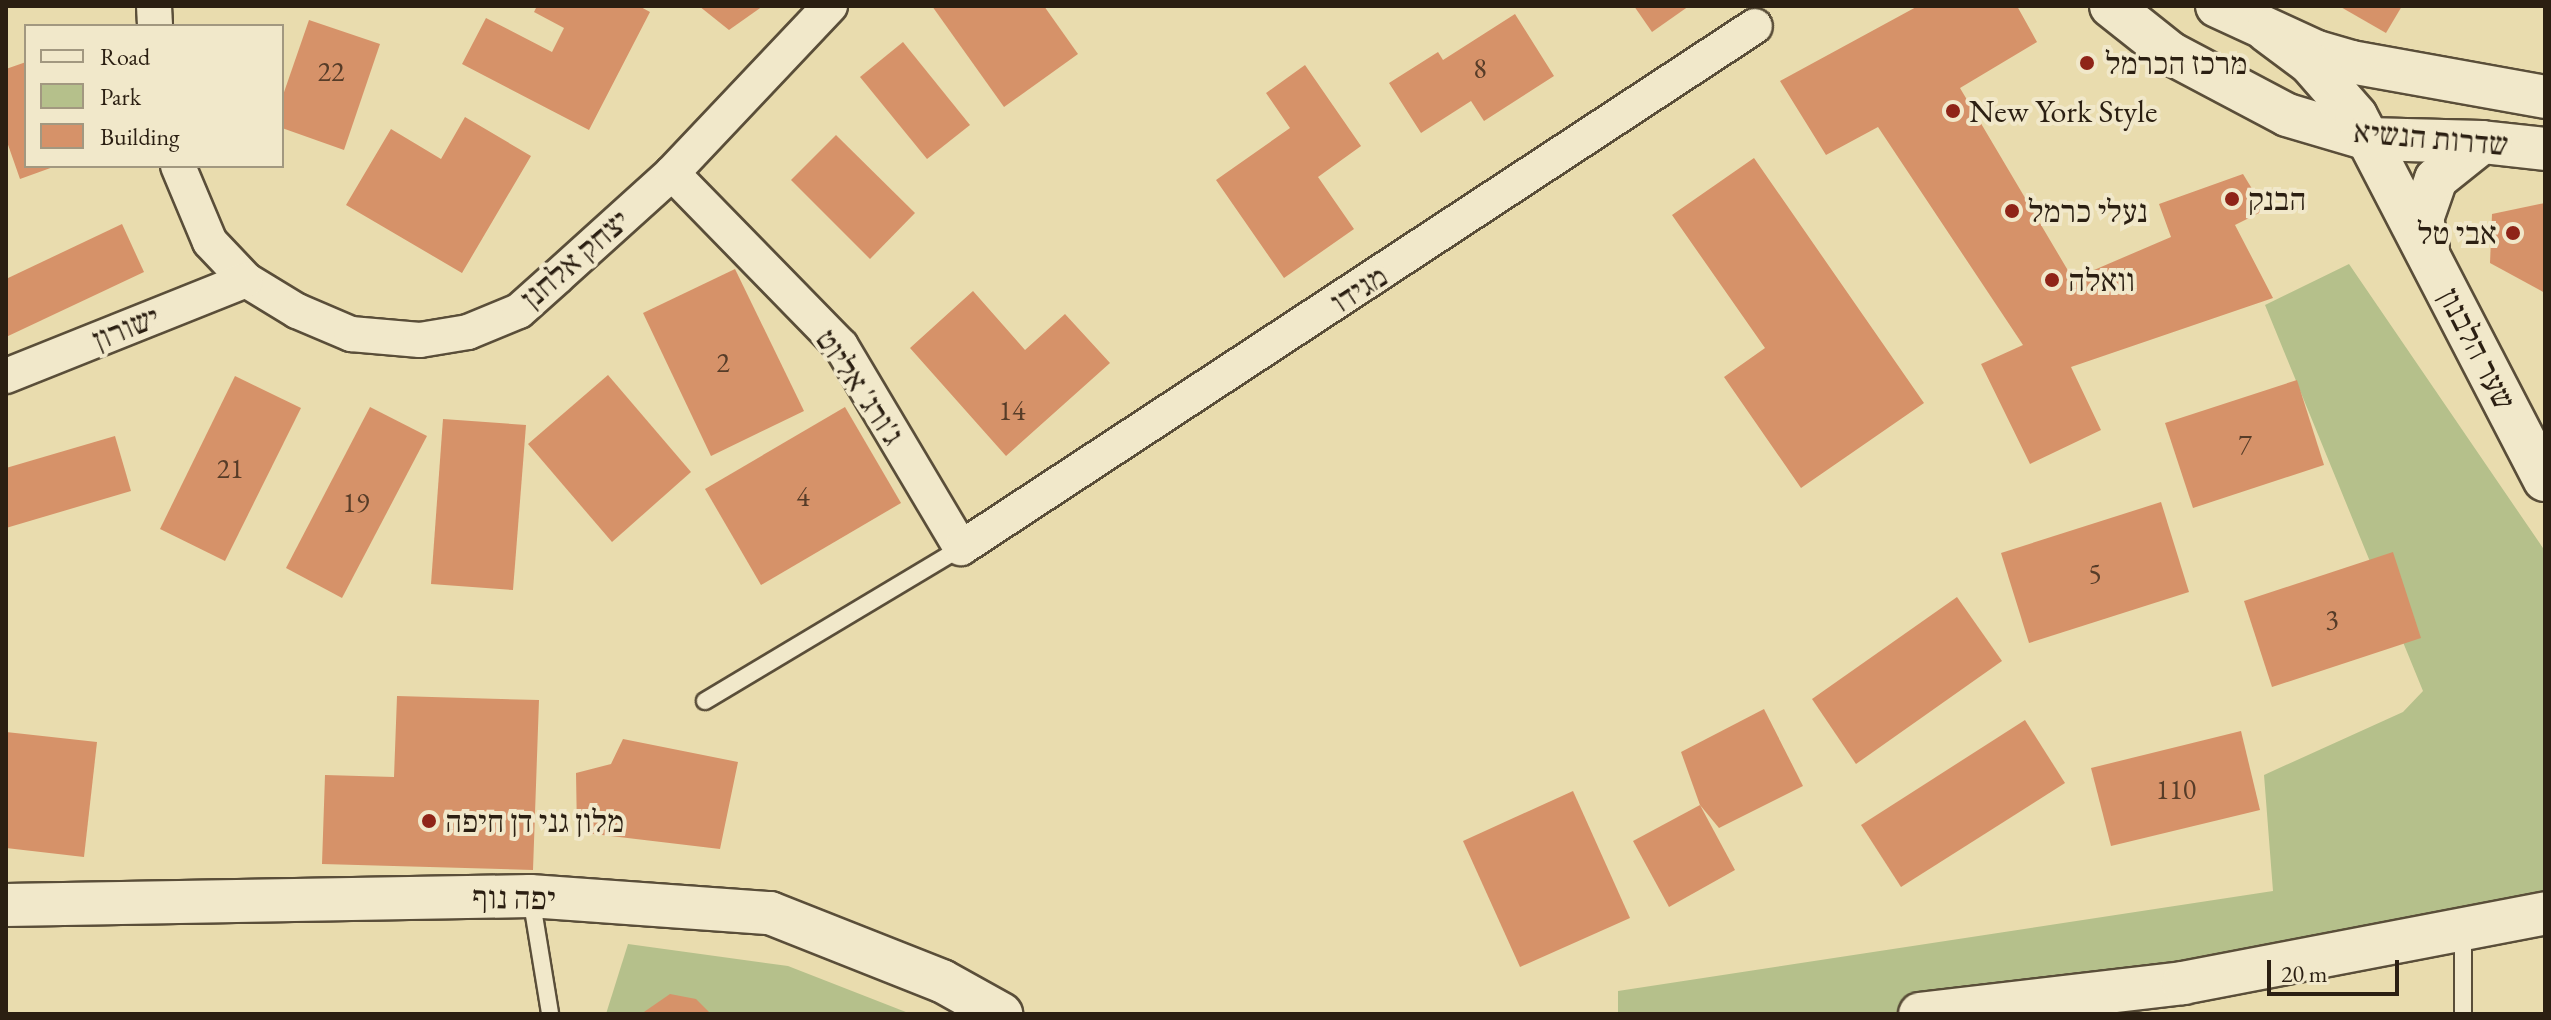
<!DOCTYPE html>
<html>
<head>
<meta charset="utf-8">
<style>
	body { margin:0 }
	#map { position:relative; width:2551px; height:1020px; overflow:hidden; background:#e9dcae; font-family:"EB Garamond","Frank Ruhl Libre",serif }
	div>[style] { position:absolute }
	.green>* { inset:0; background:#b5c08b }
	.building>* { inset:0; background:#d69269 }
	.roads { filter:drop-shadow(2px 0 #5a4e39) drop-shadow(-2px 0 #5a4e39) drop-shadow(0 2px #5a4e39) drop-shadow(0 -2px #5a4e39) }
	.service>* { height:16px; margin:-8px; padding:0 8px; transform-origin:8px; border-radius:8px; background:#f1e8ca }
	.minor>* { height:34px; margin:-17px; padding:0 17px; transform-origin:17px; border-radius:17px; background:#f1e8ca }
	.tertiary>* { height:42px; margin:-21px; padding:0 21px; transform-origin:21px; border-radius:21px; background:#f1e8ca }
	.dots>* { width:22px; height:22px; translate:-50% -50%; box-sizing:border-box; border:4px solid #f1e8ca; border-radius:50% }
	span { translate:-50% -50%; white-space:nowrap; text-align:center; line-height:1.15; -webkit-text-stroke:8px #f1e8ca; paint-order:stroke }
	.number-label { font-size:28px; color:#563c28 }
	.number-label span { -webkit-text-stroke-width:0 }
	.poi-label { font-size:32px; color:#2b1f12 }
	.left { translate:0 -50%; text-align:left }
	.right { translate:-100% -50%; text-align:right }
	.street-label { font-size:32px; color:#2b1f12 }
	.frame { position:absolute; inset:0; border:8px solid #2b1f12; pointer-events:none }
	.legend { position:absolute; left:24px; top:24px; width:260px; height:144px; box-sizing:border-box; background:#f1e8ca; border:2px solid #a29880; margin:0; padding:10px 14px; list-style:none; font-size:24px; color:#2b1f12 }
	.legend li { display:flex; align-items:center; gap:16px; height:40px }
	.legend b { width:40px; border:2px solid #a29880 }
	.scale { position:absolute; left:2267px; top:960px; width:132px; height:36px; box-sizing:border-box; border:4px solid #2b1f12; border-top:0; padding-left:10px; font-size:24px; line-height:28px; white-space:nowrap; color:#2b1f12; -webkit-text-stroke:6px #f1e8ca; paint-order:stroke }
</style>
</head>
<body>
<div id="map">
	<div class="green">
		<i style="clip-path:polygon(2349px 264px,2545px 551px,2545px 895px,1957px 1014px,1618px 1014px,1618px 991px,2273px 891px,2264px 775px,2403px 712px,2423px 691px,2265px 305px)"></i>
		<i style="clip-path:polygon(628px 944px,788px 966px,911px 1014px,606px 1014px)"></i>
	</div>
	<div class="building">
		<i style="clip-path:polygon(537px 6px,639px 6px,650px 12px,589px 130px,462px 64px,486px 18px,552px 52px,564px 28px,534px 12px)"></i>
		<i style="clip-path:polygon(699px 6px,763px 6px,729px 30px)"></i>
		<i style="clip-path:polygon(932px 6px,1044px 6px,1078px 54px,1004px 107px)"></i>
		<i style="clip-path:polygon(1634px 6px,1689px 6px,1652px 32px)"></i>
		<i style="clip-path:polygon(1918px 6px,2017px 6px,2037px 42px,1960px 88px,2073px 279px,2171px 237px,2159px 204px,2243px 174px,2265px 210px,2235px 225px,2273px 298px,2071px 367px,2101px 430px,2030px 464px,1981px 364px,2023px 345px,1878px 127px,1826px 155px,1780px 81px)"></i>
		<i style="clip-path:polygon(2339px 6px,2402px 6px,2386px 33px)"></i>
		<i style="clip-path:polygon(1515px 14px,1554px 76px,1484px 121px,1471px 101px,1421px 133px,1389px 83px,1438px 52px,1443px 60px)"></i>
		<i style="clip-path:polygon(309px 20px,380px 44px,344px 150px,282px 128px,282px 98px)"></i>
		<i style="clip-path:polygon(903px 42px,970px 125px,927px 159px,860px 77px)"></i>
		<i style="clip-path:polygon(26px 62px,26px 166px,56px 166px,20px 179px,6px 139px,6px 69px)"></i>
		<i style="clip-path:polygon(1305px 65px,1361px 146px,1318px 177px,1354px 229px,1284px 278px,1216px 180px,1290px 128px,1266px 93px)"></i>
		<i style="clip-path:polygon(465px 117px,531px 156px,462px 273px,346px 205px,391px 129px,441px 159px)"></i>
		<i style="clip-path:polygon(836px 135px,915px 213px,870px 259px,791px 180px)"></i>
		<i style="clip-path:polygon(1754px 158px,1924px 403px,1801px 488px,1724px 377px,1765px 348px,1672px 215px)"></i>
		<i style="clip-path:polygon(2545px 203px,2545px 293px,2490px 263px,2492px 214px)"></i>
		<i style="clip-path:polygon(122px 224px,144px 272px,6px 337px,6px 279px)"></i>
		<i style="clip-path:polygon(735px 269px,804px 411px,711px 456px,643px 313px)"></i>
		<i style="clip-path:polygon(973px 291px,1025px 350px,1065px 314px,1110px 363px,1006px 456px,910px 348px)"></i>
		<i style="clip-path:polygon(608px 375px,691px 472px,612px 542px,528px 444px)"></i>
		<i style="clip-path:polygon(235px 376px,301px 408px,225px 561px,160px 529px)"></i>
		<i style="clip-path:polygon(2297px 380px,2324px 465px,2193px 508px,2165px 423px)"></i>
		<i style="clip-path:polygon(370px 407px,427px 436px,342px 598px,286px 568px)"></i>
		<i style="clip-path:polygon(845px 407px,901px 503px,761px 585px,705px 489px)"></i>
		<i style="clip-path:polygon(443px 419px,526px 425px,513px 590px,431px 584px)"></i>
		<i style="clip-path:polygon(115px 436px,131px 491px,6px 528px,6px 468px)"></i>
		<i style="clip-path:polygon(2161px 502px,2189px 592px,2029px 643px,2001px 553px)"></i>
		<i style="clip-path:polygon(2393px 552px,2421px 638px,2272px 687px,2244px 601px)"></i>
		<i style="clip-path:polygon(1957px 597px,2002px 661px,1856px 764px,1812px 699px)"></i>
		<i style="clip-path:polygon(397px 696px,539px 700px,533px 870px,322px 864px,325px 775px,394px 777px)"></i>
		<i style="clip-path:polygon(1764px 709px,1803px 786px,1719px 828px,1700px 805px,1681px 752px)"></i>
		<i style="clip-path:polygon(2025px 720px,2065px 783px,1901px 887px,1861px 825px)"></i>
		<i style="clip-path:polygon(2241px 731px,2260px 810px,2111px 846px,2091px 768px)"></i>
		<i style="clip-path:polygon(6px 732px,97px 742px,84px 857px,6px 848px)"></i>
		<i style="clip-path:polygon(623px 739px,738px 762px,720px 849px,577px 832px,576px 773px,611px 764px)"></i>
		<i style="clip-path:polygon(1573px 791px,1630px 918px,1520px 967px,1463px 841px)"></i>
		<i style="clip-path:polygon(1700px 805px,1735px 870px,1669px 907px,1633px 841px)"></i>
		<i style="clip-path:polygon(670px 994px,696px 999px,711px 1014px,641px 1014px)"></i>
	</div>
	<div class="roads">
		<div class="service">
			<i style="left:705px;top:701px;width:298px;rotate:-30.9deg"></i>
			<i style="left:531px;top:897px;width:118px;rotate:80.7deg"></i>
			<i style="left:2463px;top:1014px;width:84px;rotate:-90deg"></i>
		</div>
		<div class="minor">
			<i style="left:154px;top:6px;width:20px;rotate:87deg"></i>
			<i style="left:178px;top:166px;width:82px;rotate:67.2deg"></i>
			<i style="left:210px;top:242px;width:52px;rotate:46.5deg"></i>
			<i style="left:246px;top:280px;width:60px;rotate:31.3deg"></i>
			<i style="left:297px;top:311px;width:59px;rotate:23.1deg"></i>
			<i style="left:351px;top:334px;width:69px;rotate:5deg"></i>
			<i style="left:420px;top:340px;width:49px;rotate:-9.5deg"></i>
			<i style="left:468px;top:332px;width:55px;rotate:-22.4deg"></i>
			<i style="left:519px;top:311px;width:51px;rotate:-41.8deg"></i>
			<i style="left:557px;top:277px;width:155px;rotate:-42.1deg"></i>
			<i style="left:672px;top:173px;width:230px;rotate:-46.6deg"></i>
			<i style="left:672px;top:173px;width:242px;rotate:45.7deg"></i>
			<i style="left:841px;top:346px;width:235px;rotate:59.3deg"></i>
			<i style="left:961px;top:548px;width:950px;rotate:-33.32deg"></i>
			<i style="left:6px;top:376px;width:258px;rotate:-21.8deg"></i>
		</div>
		<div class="tertiary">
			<i style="left:2111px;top:6px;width:75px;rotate:38.5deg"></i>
			<i style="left:2170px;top:53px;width:132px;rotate:27.9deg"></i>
			<i style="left:2287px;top:115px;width:84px;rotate:16.5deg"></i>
			<i style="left:2368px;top:139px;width:114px;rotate:1.5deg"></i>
			<i style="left:2482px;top:142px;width:63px;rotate:6.3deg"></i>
			<i style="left:2217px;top:6px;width:110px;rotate:24.7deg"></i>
			<i style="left:2317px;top:52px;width:35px;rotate:16deg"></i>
			<i style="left:2351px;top:62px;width:197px;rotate:10.2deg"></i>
			<i style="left:2267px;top:31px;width:54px;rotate:36.7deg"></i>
			<i style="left:2310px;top:63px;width:70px;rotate:49deg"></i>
			<i style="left:2356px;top:116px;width:410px;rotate:62.6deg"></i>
			<i style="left:2428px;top:249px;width:31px;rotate:-101deg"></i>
			<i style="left:2422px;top:219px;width:42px;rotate:-70.7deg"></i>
			<i style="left:2436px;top:179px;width:59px;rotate:-38.8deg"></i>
			<i style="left:6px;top:905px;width:524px;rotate:-0.98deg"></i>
			<i style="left:530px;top:896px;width:241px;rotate:4.1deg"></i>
			<i style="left:770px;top:913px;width:185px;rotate:21.6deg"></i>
			<i style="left:942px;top:981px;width:68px;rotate:29.2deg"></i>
			<i style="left:1920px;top:1014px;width:265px;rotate:-6.7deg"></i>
			<i style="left:2183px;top:983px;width:369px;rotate:-10.9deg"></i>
		</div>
	</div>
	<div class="dots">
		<i style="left:2087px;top:63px;background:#8f2418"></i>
		<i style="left:1953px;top:111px;background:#8f2418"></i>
		<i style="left:2232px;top:199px;background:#8f2418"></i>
		<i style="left:2012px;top:211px;background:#8f2418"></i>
		<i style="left:2513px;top:233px;background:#8f2418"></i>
		<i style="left:2052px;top:280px;background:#8f2418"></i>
		<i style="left:429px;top:821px;background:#8f2418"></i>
	</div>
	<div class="number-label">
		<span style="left:1480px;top:68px">8</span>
		<span style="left:331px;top:71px">22</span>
		<span style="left:723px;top:362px">2</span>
		<span style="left:1012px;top:410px">14</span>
		<span style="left:2245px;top:444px">7</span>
		<span style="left:230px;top:468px">21</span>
		<span style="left:803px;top:496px">4</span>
		<span style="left:356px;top:502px">19</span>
		<span style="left:2095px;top:573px">5</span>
		<span style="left:2332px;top:619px">3</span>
		<span style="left:2176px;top:789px">110</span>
	</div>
	<div class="poi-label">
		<span class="left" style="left:2105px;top:63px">מרכז הכרמל</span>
		<span class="left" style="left:1969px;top:111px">New York Style</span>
		<span class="left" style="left:2248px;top:199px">הבנק</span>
		<span class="left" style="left:2028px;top:211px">נעלי כרמל</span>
		<span class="right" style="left:2497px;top:233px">אבי טל</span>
		<span class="left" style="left:2068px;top:280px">וואלה</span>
		<span class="left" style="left:445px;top:821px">מלון גני דן חיפה</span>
	</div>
	<div class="street-label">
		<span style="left:2431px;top:138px;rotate:5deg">שדרות הנשיא</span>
		<span style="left:575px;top:259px;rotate:-41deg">יצחק אלחנן</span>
		<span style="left:1359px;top:289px;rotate:-33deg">מגידו</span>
		<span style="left:126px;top:328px;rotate:-22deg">ישורון</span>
		<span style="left:2477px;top:349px;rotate:63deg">שער הלבנון</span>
		<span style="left:860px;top:387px;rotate:56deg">ג'ורג' אליוט</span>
		<span style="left:514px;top:898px;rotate:1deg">יפה נוף</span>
	</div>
	<div class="frame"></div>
	<ul class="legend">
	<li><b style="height:10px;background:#f1e8ca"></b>Road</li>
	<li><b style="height:22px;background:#b5c08b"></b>Park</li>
	<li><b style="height:22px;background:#d69269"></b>Building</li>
	</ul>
	<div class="scale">20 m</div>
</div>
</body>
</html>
